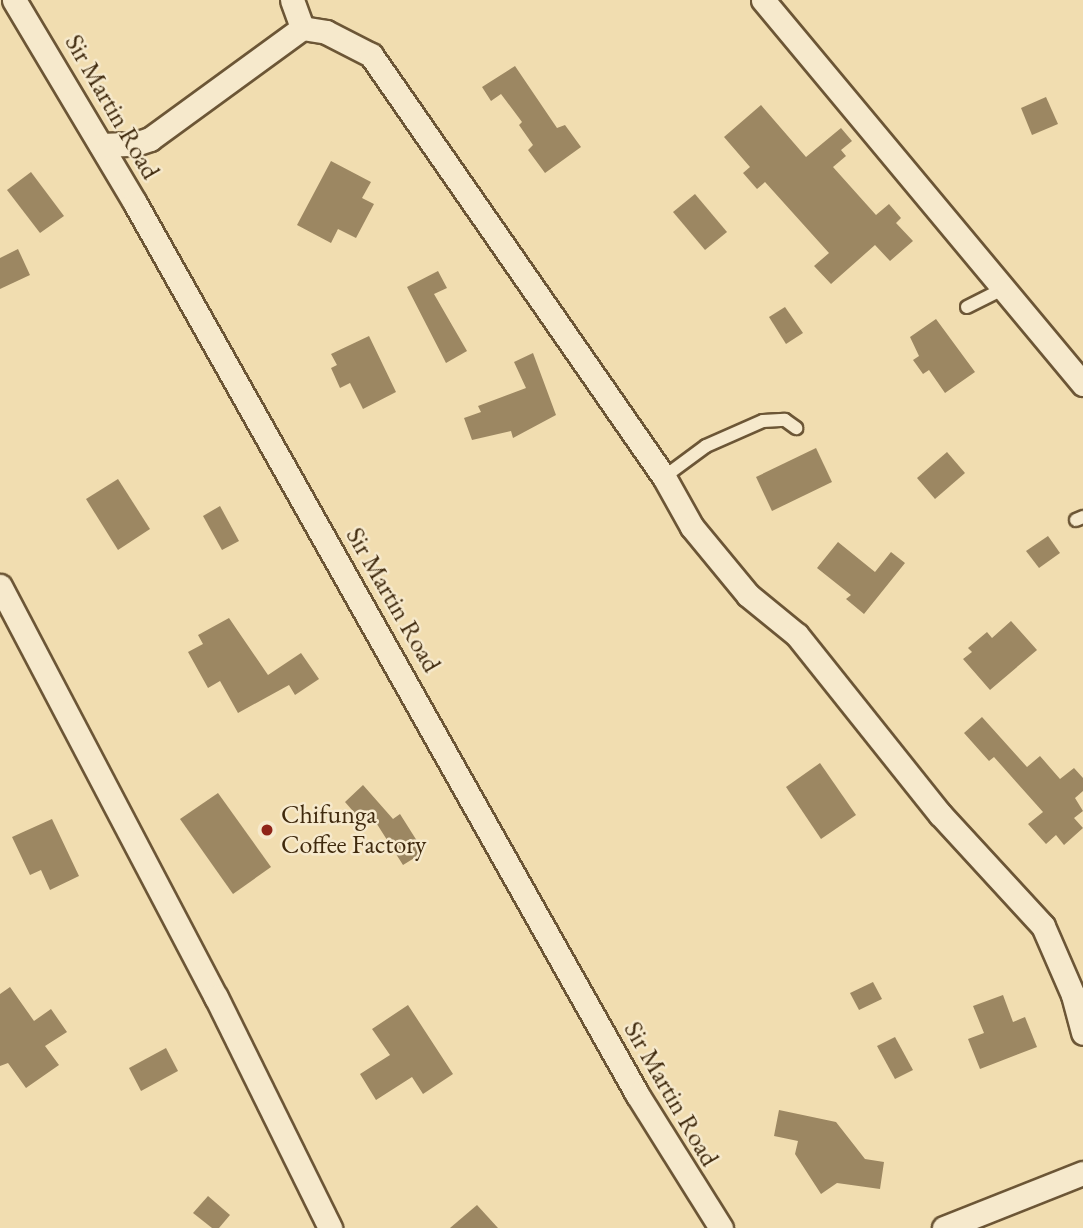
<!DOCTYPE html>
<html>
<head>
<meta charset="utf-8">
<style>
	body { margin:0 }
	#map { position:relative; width:1083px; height:1228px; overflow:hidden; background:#f1ddb0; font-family:"EB Garamond",serif }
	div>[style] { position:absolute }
	.building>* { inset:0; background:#9c8762 }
	.roads { filter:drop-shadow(2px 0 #6c5636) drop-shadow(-2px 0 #6c5636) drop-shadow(0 2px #6c5636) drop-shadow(0 -2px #6c5636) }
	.service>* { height:12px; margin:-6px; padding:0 6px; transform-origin:6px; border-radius:6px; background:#f6e9cc }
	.minor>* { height:23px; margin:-11.5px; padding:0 11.5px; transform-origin:11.5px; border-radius:11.5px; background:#f6e9cc }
	.dots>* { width:19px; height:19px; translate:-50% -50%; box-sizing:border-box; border:4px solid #f6e9cc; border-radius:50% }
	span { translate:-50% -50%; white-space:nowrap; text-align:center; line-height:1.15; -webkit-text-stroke:5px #f6e9cc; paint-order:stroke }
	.street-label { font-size:26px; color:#3f290d }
	.poi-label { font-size:26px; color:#3f290d }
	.left { translate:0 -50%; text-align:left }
</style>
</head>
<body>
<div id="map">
	<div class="building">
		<i style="clip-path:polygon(515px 66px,557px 128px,565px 125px,581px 147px,545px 173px,528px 150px,533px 145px,519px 125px,522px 122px,501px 94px,491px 101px,482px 87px)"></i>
		<i style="clip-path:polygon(1046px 97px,1058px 124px,1032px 135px,1021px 108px)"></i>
		<i style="clip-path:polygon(761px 105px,806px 157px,841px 128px,852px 141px,841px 150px,846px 156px,833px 167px,876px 215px,889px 204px,901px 218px,896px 223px,913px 241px,890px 261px,875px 245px,831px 284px,814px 266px,829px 253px,765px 182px,757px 189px,743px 173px,750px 167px,724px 137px)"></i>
		<i style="clip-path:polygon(331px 161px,371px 182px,362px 198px,374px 204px,356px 238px,338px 229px,331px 243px,297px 225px)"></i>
		<i style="clip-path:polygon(31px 172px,64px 216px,40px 233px,7px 190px)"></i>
		<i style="clip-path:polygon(695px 194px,727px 232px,705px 250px,673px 212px)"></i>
		<i style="clip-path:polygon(18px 249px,30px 275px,0 289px,0 258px)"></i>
		<i style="clip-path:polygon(438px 271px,447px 288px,434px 294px,467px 351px,446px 363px,407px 287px)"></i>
		<i style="clip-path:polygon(785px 307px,803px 333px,786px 344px,769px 317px)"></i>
		<i style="clip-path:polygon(936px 319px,975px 372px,945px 393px,929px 370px,923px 374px,913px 360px,919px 356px,910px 337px)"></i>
		<i style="clip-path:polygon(369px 336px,396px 392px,363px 409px,350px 383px,340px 388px,331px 368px,337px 365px,331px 354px)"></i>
		<i style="clip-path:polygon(533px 353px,556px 415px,513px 438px,511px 431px,472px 440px,464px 418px,481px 412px,478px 406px,526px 388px,514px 362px)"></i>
		<i style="clip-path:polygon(816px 448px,832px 482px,772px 511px,756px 477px)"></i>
		<i style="clip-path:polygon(947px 452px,965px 473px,935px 499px,917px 478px)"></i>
		<i style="clip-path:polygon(118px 479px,150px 529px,118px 550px,86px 499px)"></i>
		<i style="clip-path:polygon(220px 506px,239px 541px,222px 550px,203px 516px)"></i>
		<i style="clip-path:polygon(1048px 536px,1060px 553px,1039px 568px,1026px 551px)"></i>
		<i style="clip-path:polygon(838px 542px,875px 572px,891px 552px,905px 563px,864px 614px,846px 599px,851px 595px,817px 568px)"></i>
		<i style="clip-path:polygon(229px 618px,268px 675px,301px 653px,319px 679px,295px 695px,289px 685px,238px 713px,220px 681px,208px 688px,188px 652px,203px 644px,198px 635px)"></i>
		<i style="clip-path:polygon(1011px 621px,1037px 650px,990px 690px,963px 659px,972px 652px,968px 648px,987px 632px,992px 638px)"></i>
		<i style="clip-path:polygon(982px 717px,1027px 767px,1040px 756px,1060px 779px,1074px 768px,1083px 778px,1083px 791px,1075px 798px,1083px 811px,1074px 818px,1083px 828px,1064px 845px,1056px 835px,1046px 844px,1028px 824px,1043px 812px,994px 757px,989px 761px,964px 733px)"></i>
		<i style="clip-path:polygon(820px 763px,856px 815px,821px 839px,786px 787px)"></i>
		<i style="clip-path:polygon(363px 785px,393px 819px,400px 814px,424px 852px,403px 865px,368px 810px,359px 818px,345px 802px)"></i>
		<i style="clip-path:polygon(218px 793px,271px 867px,233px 894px,180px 819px)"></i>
		<i style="clip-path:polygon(52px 819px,79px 876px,50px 890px,41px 870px,30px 875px,12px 837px)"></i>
		<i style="clip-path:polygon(873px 982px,882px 999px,859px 1010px,850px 993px)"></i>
		<i style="clip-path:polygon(10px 987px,34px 1021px,51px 1009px,67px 1032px,45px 1046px,59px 1065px,26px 1088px,8px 1063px,0 1066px,0 994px)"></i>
		<i style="clip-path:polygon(1003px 995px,1013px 1022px,1025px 1017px,1037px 1047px,980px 1069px,968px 1039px,984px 1033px,973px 1006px)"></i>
		<i style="clip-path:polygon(408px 1005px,453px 1074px,423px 1094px,412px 1077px,376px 1100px,360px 1074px,390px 1055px,372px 1029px)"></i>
		<i style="clip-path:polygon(895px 1037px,913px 1070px,895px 1079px,877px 1046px)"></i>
		<i style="clip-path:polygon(166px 1048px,178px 1071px,141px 1091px,129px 1068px)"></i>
		<i style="clip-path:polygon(779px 1110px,836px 1122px,865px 1159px,884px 1162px,880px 1189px,837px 1183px,821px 1194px,795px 1154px,798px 1141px,774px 1136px)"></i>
		<i style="clip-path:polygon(208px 1196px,230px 1215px,219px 1228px,212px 1228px,193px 1213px)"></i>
		<i style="clip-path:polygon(477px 1205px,498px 1228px,450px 1228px)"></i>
	</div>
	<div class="roads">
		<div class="service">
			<i style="left:967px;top:307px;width:42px;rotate:-26.6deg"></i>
			<i style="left:664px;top:477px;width:52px;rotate:-36.4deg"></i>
			<i style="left:706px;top:446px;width:62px;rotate:-23.7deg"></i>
			<i style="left:763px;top:421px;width:22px;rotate:-3deg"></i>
			<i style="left:785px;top:420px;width:14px;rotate:36deg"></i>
			<i style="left:1076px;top:520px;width:8px;rotate:-23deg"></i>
		</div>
		<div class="minor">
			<i style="left:14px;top:0;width:236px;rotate:59.2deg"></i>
			<i style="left:135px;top:203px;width:1023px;rotate:60.6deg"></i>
			<i style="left:637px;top:1094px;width:158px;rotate:57.9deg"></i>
			<i style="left:292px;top:0;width:30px;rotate:70deg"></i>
			<i style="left:763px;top:0;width:500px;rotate:50.2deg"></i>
			<i style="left:101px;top:145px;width:34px;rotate:-2deg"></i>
			<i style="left:135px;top:144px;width:16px;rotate:-18deg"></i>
			<i style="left:150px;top:139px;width:188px;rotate:-36.1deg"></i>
			<i style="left:302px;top:28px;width:24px;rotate:9deg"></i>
			<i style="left:326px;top:32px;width:51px;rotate:27.1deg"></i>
			<i style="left:371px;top:55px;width:514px;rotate:55.23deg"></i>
			<i style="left:664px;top:477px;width:57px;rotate:60.8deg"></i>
			<i style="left:692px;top:527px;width:88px;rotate:50.5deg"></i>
			<i style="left:748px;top:595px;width:63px;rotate:39.2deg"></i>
			<i style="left:797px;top:635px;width:229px;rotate:51.4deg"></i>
			<i style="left:940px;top:814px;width:152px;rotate:47.4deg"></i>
			<i style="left:1043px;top:926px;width:75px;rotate:66.5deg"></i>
			<i style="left:1073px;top:995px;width:39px;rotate:75deg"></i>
			<i style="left:0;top:586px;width:464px;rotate:62.3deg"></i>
			<i style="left:216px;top:997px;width:258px;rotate:63.7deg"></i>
			<i style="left:944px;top:1228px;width:149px;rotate:-21.6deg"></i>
		</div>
	</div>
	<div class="dots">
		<i style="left:267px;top:830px;background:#8f2418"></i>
	</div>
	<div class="street-label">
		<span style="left:112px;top:107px;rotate:60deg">Sir Martin Road</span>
		<span style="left:393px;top:600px;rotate:60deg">Sir Martin Road</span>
		<span style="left:671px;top:1094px;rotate:60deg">Sir Martin Road</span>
	</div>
	<div class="poi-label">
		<span class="left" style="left:281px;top:830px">Chifunga<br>Coffee Factory</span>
	</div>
</div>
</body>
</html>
